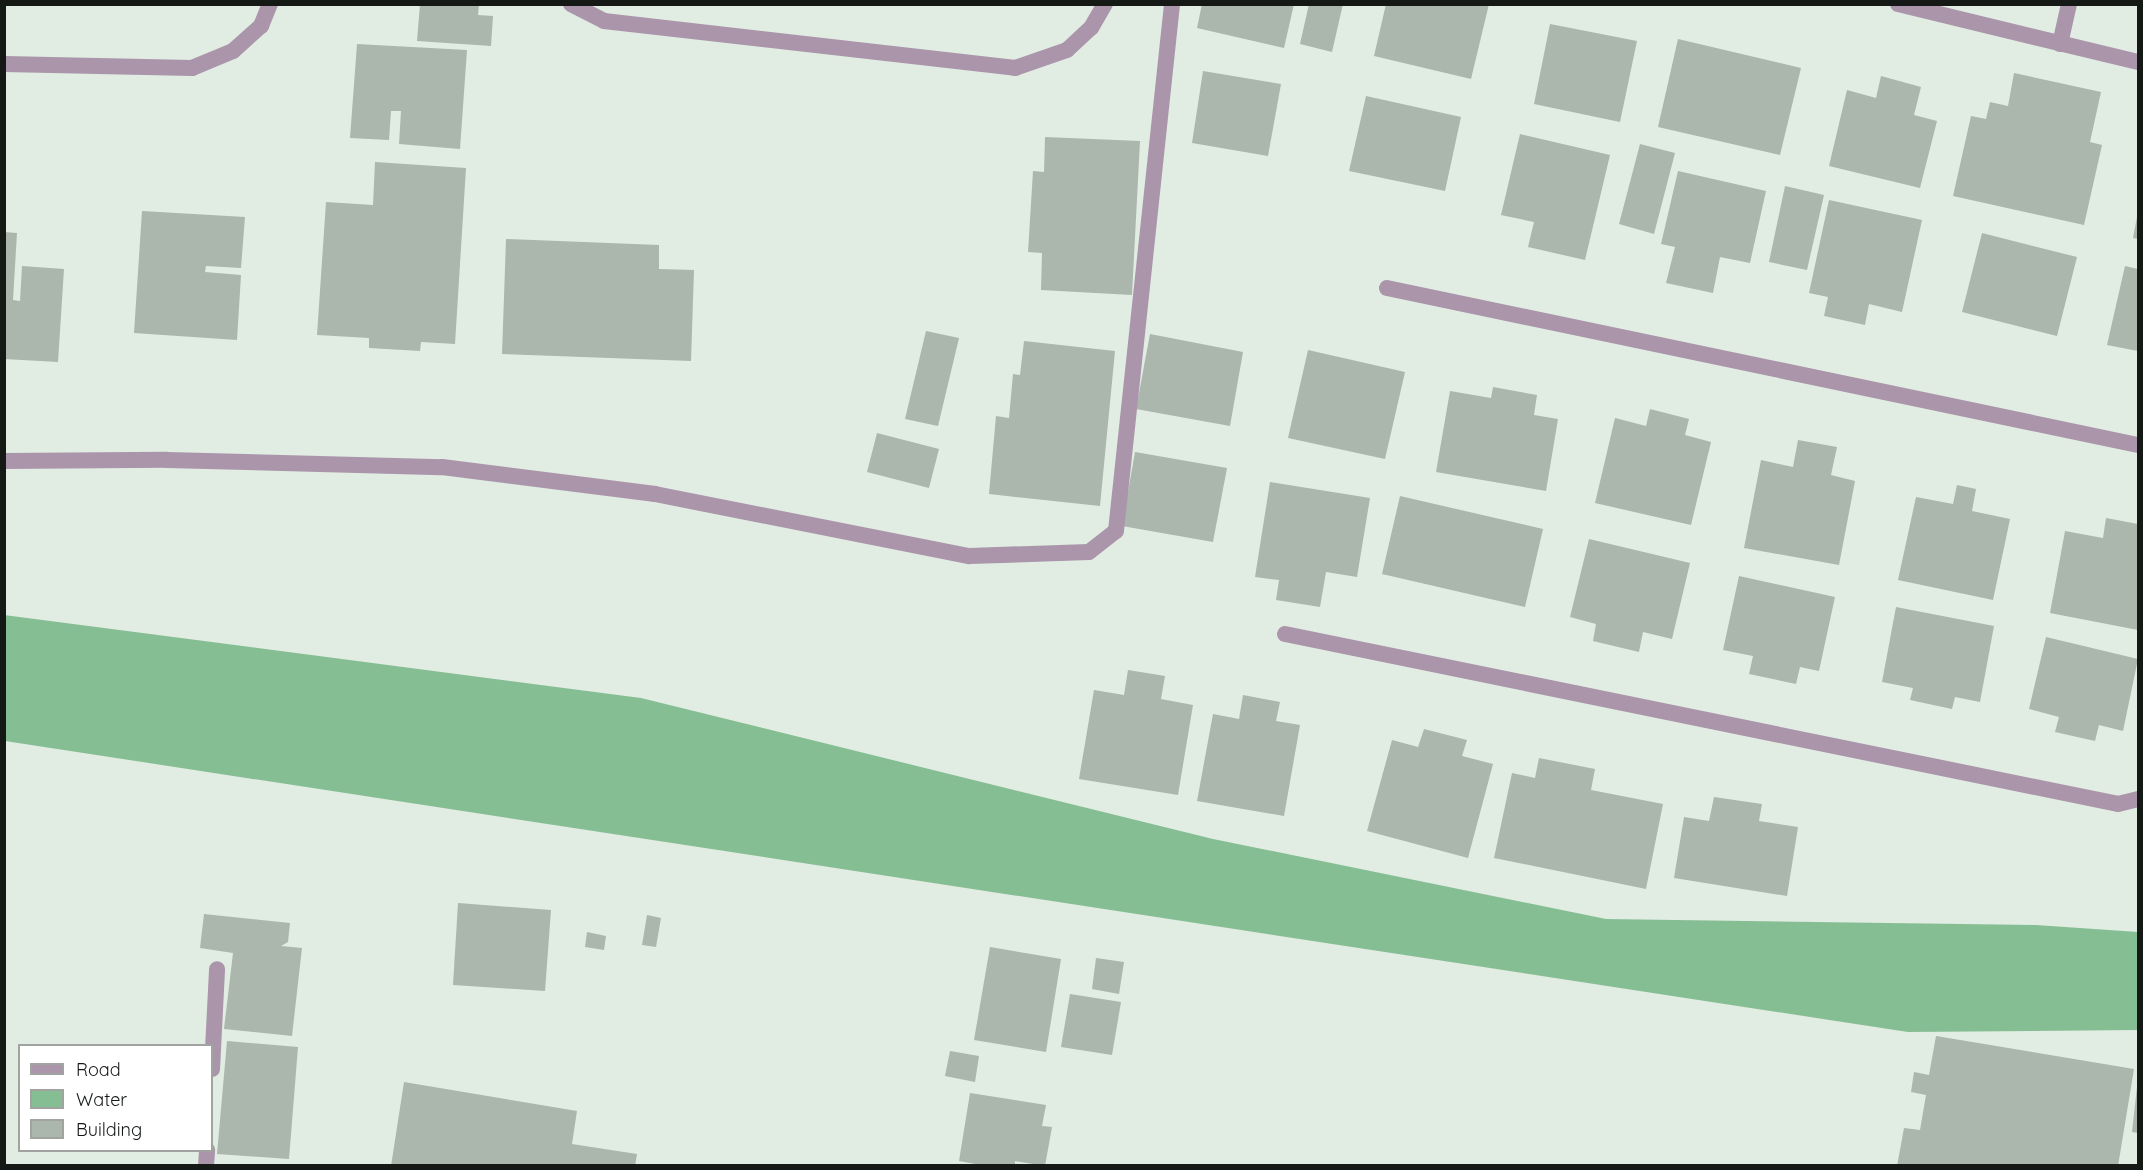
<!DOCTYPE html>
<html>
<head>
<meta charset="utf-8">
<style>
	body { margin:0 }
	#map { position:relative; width:2143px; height:1170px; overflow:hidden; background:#e1ece3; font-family:Quicksand,sans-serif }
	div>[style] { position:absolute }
	.water>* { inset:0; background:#86be93 }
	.building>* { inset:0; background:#abb6ad }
	.service>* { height:16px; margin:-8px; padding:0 8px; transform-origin:8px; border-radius:8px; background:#aa95aa }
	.minor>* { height:16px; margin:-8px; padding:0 8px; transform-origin:8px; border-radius:8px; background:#aa95aa }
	span { translate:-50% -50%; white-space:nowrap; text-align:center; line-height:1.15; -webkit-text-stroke:4.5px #fff; paint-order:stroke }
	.frame { position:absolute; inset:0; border:6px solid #151915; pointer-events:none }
	.legend { position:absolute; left:18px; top:1044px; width:195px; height:108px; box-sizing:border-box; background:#fff; border:2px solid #a1a3a1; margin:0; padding:8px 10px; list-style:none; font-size:18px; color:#151915 }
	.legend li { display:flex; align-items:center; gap:12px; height:30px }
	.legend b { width:30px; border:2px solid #a1a3a1 }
</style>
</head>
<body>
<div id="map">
	<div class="water">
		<i style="clip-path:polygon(4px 615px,641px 698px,1213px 839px,1606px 919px,2036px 925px,2138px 932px,2138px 1030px,1908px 1032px,5px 741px)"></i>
	</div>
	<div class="building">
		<i style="clip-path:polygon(420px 4px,479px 5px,478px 15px,493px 16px,491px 46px,417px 41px)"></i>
		<i style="clip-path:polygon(1202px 4px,1294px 4px,1284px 48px,1197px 28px)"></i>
		<i style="clip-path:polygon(1309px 4px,1343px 4px,1332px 52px,1300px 44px)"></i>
		<i style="clip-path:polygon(1386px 4px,1489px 4px,1471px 79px,1374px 56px)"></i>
		<i style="clip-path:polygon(1550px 24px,1637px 41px,1620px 122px,1534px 104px)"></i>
		<i style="clip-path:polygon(1678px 39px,1801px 68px,1780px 155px,1658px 127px)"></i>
		<i style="clip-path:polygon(357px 44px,467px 50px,460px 149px,399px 144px,401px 111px,391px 111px,389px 140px,350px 138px)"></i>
		<i style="clip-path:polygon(1203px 71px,1281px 84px,1268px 156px,1192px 143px)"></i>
		<i style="clip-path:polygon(2014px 73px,2101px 92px,2090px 142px,2102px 145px,2084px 225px,1953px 196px,1971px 116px,1986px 119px,1990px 102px,2008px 106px)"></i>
		<i style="clip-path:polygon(1881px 76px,1921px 87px,1914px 115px,1937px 121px,1920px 188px,1829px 166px,1847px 90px,1876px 98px)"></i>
		<i style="clip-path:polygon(1366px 96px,1461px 117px,1445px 191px,1349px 171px)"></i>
		<i style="clip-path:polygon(1520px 134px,1610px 155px,1585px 260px,1528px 247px,1534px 222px,1501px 215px)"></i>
		<i style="clip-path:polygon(1045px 137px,1140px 141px,1132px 295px,1041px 290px,1042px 253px,1028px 252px,1033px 171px,1044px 172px)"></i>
		<i style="clip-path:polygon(1640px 144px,1675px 153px,1654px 234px,1619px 224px)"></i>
		<i style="clip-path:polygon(375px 162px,466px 168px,455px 344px,421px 342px,420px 351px,369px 348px,369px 338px,317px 335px,326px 202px,373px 205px)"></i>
		<i style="clip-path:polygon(1678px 171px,1766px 191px,1750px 263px,1720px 257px,1713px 293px,1666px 283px,1675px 247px,1661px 244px)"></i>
		<i style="clip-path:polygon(1785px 186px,1824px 195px,1807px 270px,1769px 262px)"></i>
		<i style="clip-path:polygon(1829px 200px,1922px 220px,1902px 312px,1869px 304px,1865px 325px,1824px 316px,1828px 297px,1809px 293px)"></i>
		<i style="clip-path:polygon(142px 211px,245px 217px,241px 268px,206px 266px,205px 272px,241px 275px,237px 340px,134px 333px)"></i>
		<i style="clip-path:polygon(2137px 217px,2138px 217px,2138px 239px,2133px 238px)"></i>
		<i style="clip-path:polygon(4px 232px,17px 233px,13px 300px,20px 301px,22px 266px,64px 269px,58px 362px,4px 359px)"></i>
		<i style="clip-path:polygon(1982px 233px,2077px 257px,2057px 336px,1962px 312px)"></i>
		<i style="clip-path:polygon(506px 239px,659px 245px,659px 269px,694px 270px,691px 361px,502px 354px)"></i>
		<i style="clip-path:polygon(2125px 266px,2138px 269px,2138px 351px,2107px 345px)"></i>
		<i style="clip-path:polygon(926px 331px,959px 338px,938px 426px,905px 419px)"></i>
		<i style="clip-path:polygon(1150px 334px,1243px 352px,1230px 426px,1136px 409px)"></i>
		<i style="clip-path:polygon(1024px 341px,1115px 351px,1100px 506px,989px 494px,996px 416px,1009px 418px,1013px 374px,1020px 375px)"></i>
		<i style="clip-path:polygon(1308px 350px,1405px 372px,1385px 459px,1288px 438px)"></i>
		<i style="clip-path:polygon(1493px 387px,1537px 395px,1534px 415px,1558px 419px,1546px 491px,1436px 472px,1450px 391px,1491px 398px)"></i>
		<i style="clip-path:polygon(1650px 409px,1689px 419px,1685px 435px,1711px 442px,1691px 525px,1595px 503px,1615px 418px,1646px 426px)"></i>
		<i style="clip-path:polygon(877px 433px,939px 449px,929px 488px,867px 472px)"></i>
		<i style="clip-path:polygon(1798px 440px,1837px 447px,1831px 475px,1855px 481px,1839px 565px,1744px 548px,1761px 460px,1793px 467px)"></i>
		<i style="clip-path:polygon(1135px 452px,1227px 468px,1213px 542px,1122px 526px)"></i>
		<i style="clip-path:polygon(1270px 482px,1370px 498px,1357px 577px,1326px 572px,1320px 607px,1276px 600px,1279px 580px,1255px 577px)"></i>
		<i style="clip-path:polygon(1957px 485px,1976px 489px,1972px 511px,2010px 519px,1993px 600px,1898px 580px,1916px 497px,1953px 504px)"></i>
		<i style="clip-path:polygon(1400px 496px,1543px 529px,1525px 607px,1382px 574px)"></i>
		<i style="clip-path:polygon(2106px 518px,2138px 524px,2138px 630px,2050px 613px,2065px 531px,2103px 538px)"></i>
		<i style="clip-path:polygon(1589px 539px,1690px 563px,1672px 639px,1643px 632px,1639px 652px,1593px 641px,1596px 624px,1570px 617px)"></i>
		<i style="clip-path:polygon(1739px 576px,1835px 597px,1819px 671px,1800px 667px,1796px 684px,1749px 674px,1753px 656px,1723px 650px)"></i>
		<i style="clip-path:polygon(1896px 607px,1994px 626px,1980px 702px,1955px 697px,1952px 709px,1910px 700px,1913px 688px,1882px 682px)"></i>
		<i style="clip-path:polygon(2046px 637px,2138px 659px,2123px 731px,2099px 725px,2095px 741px,2055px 732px,2059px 717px,2029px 709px)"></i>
		<i style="clip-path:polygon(1128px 670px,1165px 676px,1161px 699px,1193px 705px,1178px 795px,1079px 779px,1094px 690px,1124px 695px)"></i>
		<i style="clip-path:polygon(1243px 695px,1280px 702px,1276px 721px,1300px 725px,1284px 816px,1197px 801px,1213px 714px,1239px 719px)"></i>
		<i style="clip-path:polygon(1424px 729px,1467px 740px,1462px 756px,1493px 764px,1468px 858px,1367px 831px,1392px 740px,1418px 747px)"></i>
		<i style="clip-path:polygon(1539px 758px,1595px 769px,1591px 790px,1663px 804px,1646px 889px,1494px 858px,1512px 773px,1535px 778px)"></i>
		<i style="clip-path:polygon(1714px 797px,1762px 804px,1759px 821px,1798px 827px,1787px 896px,1674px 878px,1684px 817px,1709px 821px)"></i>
		<i style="clip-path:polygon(458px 903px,551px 910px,545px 991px,453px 985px)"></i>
		<i style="clip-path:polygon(204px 914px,290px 923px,288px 942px,281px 946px,302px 948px,292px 1036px,224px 1029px,233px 953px,200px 948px)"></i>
		<i style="clip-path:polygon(647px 915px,661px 918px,656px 947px,642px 945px)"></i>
		<i style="clip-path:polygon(587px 932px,606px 936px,604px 950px,585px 947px)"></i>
		<i style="clip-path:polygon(990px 947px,1061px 959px,1046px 1052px,974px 1040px)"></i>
		<i style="clip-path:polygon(1096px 958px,1124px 962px,1119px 994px,1092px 989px)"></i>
		<i style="clip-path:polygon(1070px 994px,1121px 1002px,1112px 1055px,1061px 1047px)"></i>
		<i style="clip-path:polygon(1936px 1036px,2134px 1069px,2118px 1166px,1897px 1166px,1904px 1128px,1920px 1130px,1926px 1095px,1911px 1092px,1914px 1072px,1929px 1075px)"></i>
		<i style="clip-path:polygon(227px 1041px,298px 1047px,289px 1159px,217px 1154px)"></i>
		<i style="clip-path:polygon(950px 1051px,979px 1056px,975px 1082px,945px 1076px)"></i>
		<i style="clip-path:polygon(404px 1082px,577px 1111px,572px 1144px,637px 1154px,635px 1166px,391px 1166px)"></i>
		<i style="clip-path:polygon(2137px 1087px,2138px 1087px,2138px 1133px,2132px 1132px)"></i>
		<i style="clip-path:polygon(970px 1093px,1046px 1105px,1042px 1126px,1052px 1127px,1045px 1166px,1015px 1161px,1015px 1166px,986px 1166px,959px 1161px)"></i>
	</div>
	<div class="service">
		<i style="left:212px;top:1069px;width:100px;rotate:-87.1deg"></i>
		<i style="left:206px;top:1166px;width:16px;rotate:-86deg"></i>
	</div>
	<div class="minor">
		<i style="left:571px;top:4px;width:37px;rotate:27deg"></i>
		<i style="left:604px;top:21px;width:414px;rotate:6.5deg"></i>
		<i style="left:1015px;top:68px;width:55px;rotate:-19.1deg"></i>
		<i style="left:1067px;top:50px;width:33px;rotate:-43deg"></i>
		<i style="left:1091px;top:28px;width:28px;rotate:-60deg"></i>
		<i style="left:1898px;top:4px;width:247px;rotate:13.6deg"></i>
		<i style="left:2060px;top:44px;width:41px;rotate:-77.3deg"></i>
		<i style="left:4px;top:64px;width:188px;rotate:1.2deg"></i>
		<i style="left:192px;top:68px;width:44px;rotate:-22.5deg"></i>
		<i style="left:233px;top:51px;width:38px;rotate:-42deg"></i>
		<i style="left:261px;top:26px;width:24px;rotate:-68deg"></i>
		<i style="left:1387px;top:288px;width:767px;rotate:11.81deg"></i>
		<i style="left:4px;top:461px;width:163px;rotate:-0.4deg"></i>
		<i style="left:167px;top:460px;width:275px;rotate:1.5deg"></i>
		<i style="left:442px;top:467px;width:215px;rotate:7.2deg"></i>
		<i style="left:655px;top:494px;width:320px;rotate:11.2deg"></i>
		<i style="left:969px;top:556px;width:120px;rotate:-1.9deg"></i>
		<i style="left:1089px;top:552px;width:34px;rotate:-38deg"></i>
		<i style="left:1116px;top:531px;width:530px;rotate:-83.93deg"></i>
		<i style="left:1285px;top:634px;width:850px;rotate:11.53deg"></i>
		<i style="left:2118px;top:804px;width:21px;rotate:-14deg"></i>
	</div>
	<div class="frame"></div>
	<ul class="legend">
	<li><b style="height:8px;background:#aa95aa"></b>Road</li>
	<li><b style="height:16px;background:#86be93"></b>Water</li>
	<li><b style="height:16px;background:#abb6ad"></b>Building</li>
	</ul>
</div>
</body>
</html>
